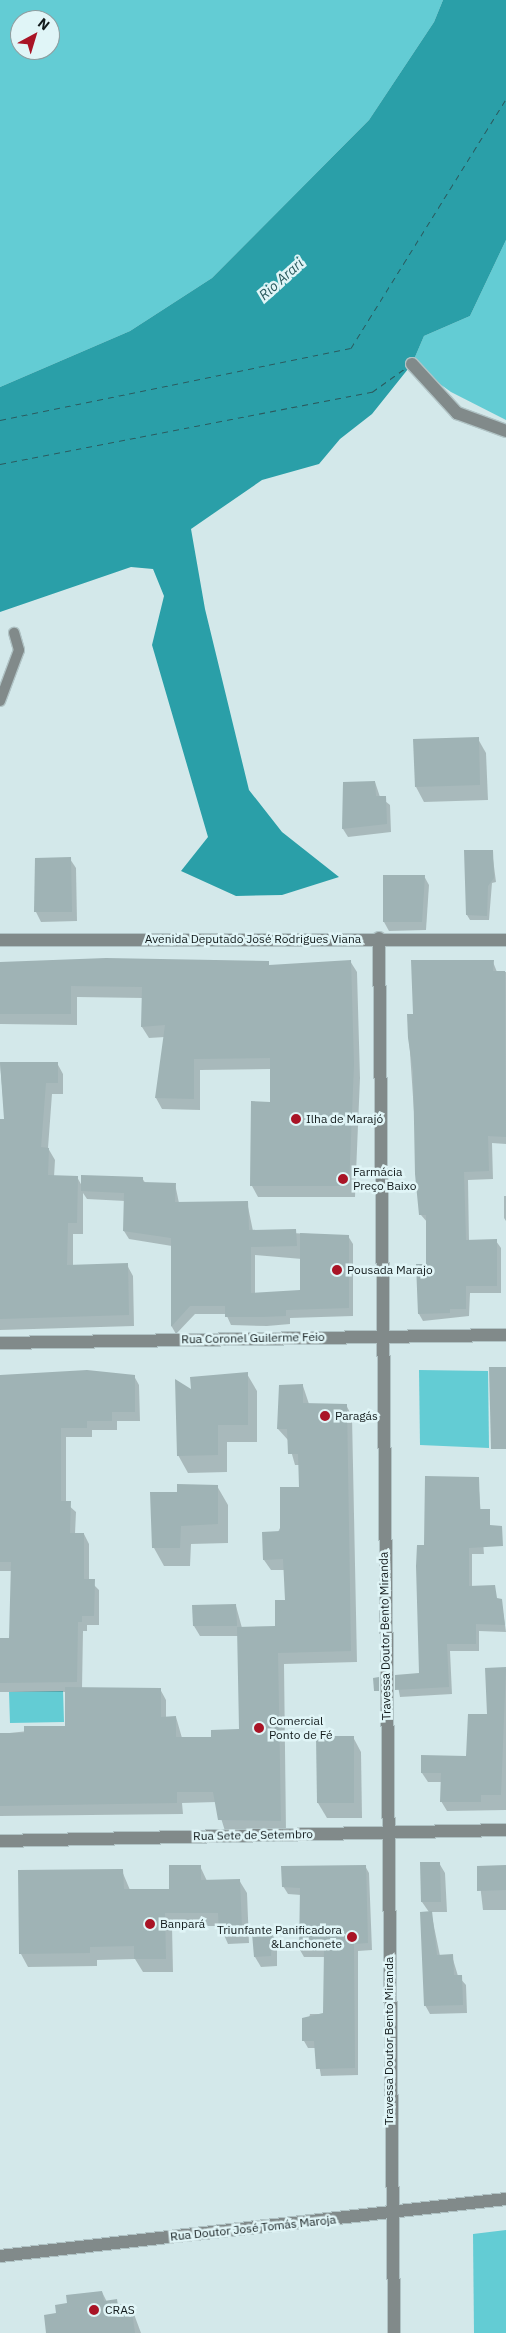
<!DOCTYPE html>
<html>
<head>
<meta charset="utf-8">
<style>
	body { margin:0 }
	#map { position:relative; width:506px; height:2333px; overflow:hidden; background:#d3e8ea; font-family:"IBM Plex Sans",sans-serif }
	div>[style] { position:absolute }
	.green>* { inset:0; background:#63ccd4 }
	.water>* { inset:0; background:#2a9fa8 }
	.shadow>* { inset:0; background:#0003 }
	.ferry>* { height:1px; margin-top:-0.5px; transform-origin:0; background:repeating-linear-gradient(90deg,#2a5a5e 0 6px,transparent 0 11px) }
	.building>* { inset:0; background:#9fb3b5 }
	.roads { filter:drop-shadow(1px 0 #b0c3c5) drop-shadow(-1px 0 #b0c3c5) drop-shadow(0 1px #b0c3c5) drop-shadow(0 -1px #b0c3c5) }
	.service>* { height:10px; margin:-5px; padding:0 5px; transform-origin:5px; border-radius:5px; background:#818a8a }
	.minor>* { height:12px; margin:-6px; padding:0 6px; transform-origin:6px; border-radius:6px; background:#818a8a }
	.tertiary>* { height:12px; margin:-6px; padding:0 6px; transform-origin:6px; border-radius:6px; background:#818a8a }
	.dots>* { width:14px; height:14px; translate:-50% -50%; box-sizing:border-box; border:2px solid #e0f5f7; border-radius:50% }
	span { translate:-50% -50%; white-space:nowrap; text-align:center; line-height:1.15; -webkit-text-stroke:5px #e0f5f7; paint-order:stroke }
	.street-label { font-size:12px; color:#121a1b }
	.poi-label { font-size:12px; color:#121a1b }
	.left { translate:0 -50%; text-align:left }
	.right { translate:-100% -50%; text-align:right }
	.water-label { font-size:14px; color:#2a5a5e; font-style:italic }
	.north { position:absolute; left:10px; top:10px; width:50px; height:50px; box-sizing:border-box; background:#e0f5f7; border:1px solid #8e9d9f; border-radius:50%; rotate:39deg; font-size:14px; font-weight:700; line-height:20px; text-align:center; color:#121a1b }
	.north::after { content:''; display:block; margin:auto; width:18px; height:22px; background:#a91426; clip-path:polygon(50% 0,100% 100%,50% 72%,0 100%) }
</style>
</head>
<body>
<div id="map">
	<div class="green">
		<i style="clip-path:polygon(evenodd,0 0,443px 0,434px 22px,369px 120px,212px 278px,130px 331px,0 387px,0 0,20px 20px,50px 20px,50px 50px,20px 50px,20px 20px)"></i>
		<i style="clip-path:polygon(506px 240px,506px 420px,451px 392px,412px 364px,424px 336px,470px 316px)"></i>
		<i style="clip-path:polygon(419px 1370px,488px 1371px,489px 1448px,420px 1445px)"></i>
		<i style="clip-path:polygon(63px 1691px,64px 1722px,10px 1723px,9px 1692px)"></i>
		<i style="clip-path:polygon(506px 2230px,506px 2333px,474px 2333px,473px 2234px)"></i>
	</div>
	<div class="water">
		<i style="clip-path:polygon(443px 0,506px 0,506px 240px,470px 316px,424px 336px,412px 364px,372px 414px,340px 439px,319px 464px,262px 480px,191px 529px,205px 609px,249px 790px,282px 832px,339px 877px,282px 895px,236px 896px,181px 871px,208px 837px,152px 645px,164px 596px,153px 569px,131px 567px,0 612px,0 387px,130px 331px,212px 278px,369px 120px,434px 22px)"></i>
	</div>
	<div class="shadow">
		<i style="clip-path:polygon(478px 739px,486px 753px,488px 800px,424px 802px,416px 787px)"></i>
		<i style="clip-path:polygon(375px 782px,380px 797px,390px 805px,391px 832px,348px 837px,343px 829px,345px 783px)"></i>
		<i style="clip-path:polygon(492px 851px,496px 882px,492px 883px,489px 920px,470px 920px,467px 915px)"></i>
		<i style="clip-path:polygon(36px 859px,70px 859px,76px 868px,77px 921px,41px 922px,36px 912px)"></i>
		<i style="clip-path:polygon(424px 876px,429px 885px,426px 930px,389px 931px,384px 922px)"></i>
		<i style="clip-path:polygon(350px 961px,357px 972px,360px 1078px,355px 1197px,258px 1197px,252px 1186px,271px 1103px,271px 1069px,200px 1070px,200px 1110px,162px 1109px,156px 1098px,165px 1037px,149px 1038px,142px 1027px,143px 998px,77px 997px,77px 1025px,0 1024px,0 963px,316px 967px)"></i>
		<i style="clip-path:polygon(493px 962px,497px 972px,506px 972px,506px 1144px,492px 1143px,493px 1179px,468px 1180px,469px 1241px,496px 1241px,501px 1248px,501px 1293px,470px 1293px,469px 1316px,423px 1321px,419px 1314px,428px 1265px,427px 1222px,421px 1215px,409px 1038px,414px 1015px)"></i>
		<i style="clip-path:polygon(evenodd,0 1063px,57px 1063px,63px 1074px,63px 1094px,52px 1094px,48px 1148px,55px 1160px,54px 1177px,77px 1177px,82px 1186px,142px 1178px,146px 1184px,175px 1184px,179px 1203px,247px 1202px,253px 1231px,348px 1236px,353px 1244px,353px 1316px,290px 1318px,290px 1324px,267px 1326px,231px 1325px,226px 1314px,195px 1314px,176px 1334px,172px 1327px,172px 1246px,129px 1239px,124px 1231px,125px 1201px,87px 1199px,83px 1193px,83px 1234px,73px 1234px,73px 1266px,127px 1265px,133px 1276px,134px 1326px,0 1330px,0 1120px,5px 1120px,0 1063px,255px 1255px,302px 1259px,302px 1291px,255px 1294px,255px 1255px)"></i>
		<i style="clip-path:polygon(504px 1196px,506px 1196px,506px 1221px,504px 1218px)"></i>
		<i style="clip-path:polygon(247px 1374px,257px 1391px,257px 1442px,227px 1442px,227px 1472px,188px 1473px,178px 1455px,192px 1391px)"></i>
		<i style="clip-path:polygon(0 1376px,134px 1376px,139px 1385px,140px 1421px,117px 1421px,117px 1430px,92px 1430px,92px 1437px,66px 1437px,66px 1503px,76px 1512px,75px 1534px,84px 1534px,89px 1544px,89px 1580px,99px 1590px,99px 1625px,87px 1625px,87px 1631px,83px 1631px,82px 1689px,160px 1689px,166px 1700px,166px 1718px,176px 1717px,182px 1738px,212px 1738px,241px 1730px,239px 1636px,200px 1636px,194px 1626px,236px 1606px,242px 1628px,276px 1627px,286px 1602px,285px 1570px,271px 1570px,264px 1560px,300px 1488px,300px 1465px,295px 1465px,288px 1440px,278px 1429px,281px 1386px,303px 1386px,309px 1404px,346px 1405px,352px 1416px,357px 1662px,284px 1664px,286px 1831px,225px 1831px,216px 1802px,182px 1803px,183px 1814px,0 1816px,0 1734px,66px 1727px,66px 1692px,0 1692px,0 1639px,10px 1639px,12px 1571px,0 1571px)"></i>
		<i style="clip-path:polygon(478px 1478px,484px 1554px,472px 1554px,472px 1587px,486px 1599px,501px 1599px,506px 1632px,479px 1631px,479px 1651px,450px 1651px,452px 1694px,400px 1697px,396px 1676px,421px 1674px,425px 1547px)"></i>
		<i style="clip-path:polygon(217px 1486px,228px 1505px,228px 1543px,191px 1544px,190px 1566px,164px 1566px,154px 1548px,179px 1493px)"></i>
		<i style="clip-path:polygon(487px 1669px,506px 1669px,506px 1810px,447px 1811px,441px 1801px,442px 1782px,428px 1782px,422px 1773px,468px 1757px,488px 1716px)"></i>
		<i style="clip-path:polygon(353px 1737px,361px 1752px,362px 1818px,327px 1818px,318px 1803px)"></i>
		<i style="clip-path:polygon(439px 1863px,445px 1873px,447px 1912px,431px 1912px,440px 1956px,452px 1956px,458px 1976px,466px 1985px,467px 2013px,430px 2014px,425px 2005px,429px 1912px,422px 1902px)"></i>
		<i style="clip-path:polygon(200px 1866px,207px 1881px,239px 1880px,247px 1893px,249px 1943px,228px 1944px,220px 1926px,172px 1926px,173px 1972px,143px 1972px,135px 1959px,97px 1960px,97px 1966px,28px 1967px,21px 1954px,122px 1871px,130px 1890px,170px 1890px)"></i>
		<i style="clip-path:polygon(365px 1866px,369px 1873px,372px 1950px,358px 1951px,358px 2075px,321px 2076px,316px 2048px,308px 2048px,304px 2041px,310px 2014px,325px 2014px,325px 1957px,304px 1957px,300px 1950px,301px 1895px,288px 1894px,283px 1886px)"></i>
		<i style="clip-path:polygon(506px 1866px,506px 1910px,483px 1910px,478px 1867px)"></i>
		<i style="clip-path:polygon(271px 1932px,277px 1942px,277px 1966px,261px 1967px,255px 1957px)"></i>
		<i style="clip-path:polygon(102px 2292px,107px 2302px,131px 2306px,141px 2333px,48px 2333px,69px 2304px)"></i>
	</div>
	<div class="ferry">
		<i style="left:0;top:420px;width:358px;rotate:-11.6deg"></i>
		<i style="left:351px;top:348px;width:293px;rotate:-58.1deg"></i>
		<i style="left:0;top:464px;width:379px;rotate:-11deg"></i>
		<i style="left:372px;top:392px;width:43px;rotate:-35.5deg"></i>
	</div>
	<div class="building">
		<i style="clip-path:polygon(479px 737px,480px 785px,415px 787px,413px 739px)"></i>
		<i style="clip-path:polygon(375px 781px,376px 796px,386px 796px,387px 824px,342px 829px,343px 782px)"></i>
		<i style="clip-path:polygon(464px 850px,493px 850px,494px 878px,488px 886px,487px 916px,466px 915px)"></i>
		<i style="clip-path:polygon(71px 857px,72px 912px,34px 912px,35px 858px)"></i>
		<i style="clip-path:polygon(383px 875px,425px 875px,422px 922px,383px 922px)"></i>
		<i style="clip-path:polygon(106px 958px,269px 961px,269px 965px,351px 960px,354px 1065px,349px 1186px,250px 1186px,251px 1101px,270px 1102px,270px 1058px,194px 1059px,194px 1099px,155px 1098px,165px 1025px,141px 1027px,142px 987px,71px 986px,71px 1014px,0 1014px,0 962px)"></i>
		<i style="clip-path:polygon(411px 960px,494px 960px,493px 971px,505px 971px,506px 1137px,488px 1136px,489px 1171px,464px 1172px,466px 1240px,497px 1239px,497px 1286px,466px 1286px,466px 1309px,450px 1309px,450px 1313px,418px 1314px,416px 1264px,426px 1264px,426px 1215px,419px 1215px,415px 1174px,413px 1071px,408px 1038px,407px 1014px,413px 1014px)"></i>
		<i style="clip-path:polygon(0 1062px,58px 1062px,58px 1083px,46px 1083px,41px 1147px,49px 1148px,48px 1175px,78px 1176px,77px 1223px,68px 1223px,67px 1265px,128px 1263px,129px 1315px,0 1319px,0 1119px,4px 1119px)"></i>
		<i style="clip-path:polygon(81px 1175px,143px 1177px,143px 1182px,176px 1183px,175px 1202px,248px 1201px,249px 1230px,296px 1229px,297px 1246px,251px 1247px,251px 1293px,300px 1290px,300px 1233px,349px 1235px,349px 1308px,286px 1310px,286px 1316px,262px 1317px,225px 1317px,225px 1306px,190px 1306px,171px 1327px,171px 1238px,123px 1231px,124px 1193px,81px 1191px)"></i>
		<i style="clip-path:polygon(489px 1367px,506px 1367px,506px 1449px,491px 1449px)"></i>
		<i style="clip-path:polygon(87px 1370px,135px 1375px,135px 1412px,112px 1412px,112px 1421px,87px 1421px,87px 1428px,61px 1428px,61px 1501px,71px 1501px,70px 1533px,84px 1533px,84px 1579px,95px 1579px,94px 1616px,82px 1616px,82px 1622px,78px 1622px,77px 1682px,0 1683px,0 1638px,9px 1638px,11px 1562px,0 1562px,0 1375px)"></i>
		<i style="clip-path:polygon(248px 1372px,248px 1425px,218px 1425px,218px 1455px,177px 1456px,175px 1379px,191px 1389px,190px 1377px)"></i>
		<i style="clip-path:polygon(303px 1384px,303px 1403px,347px 1404px,351px 1651px,278px 1653px,281px 1821px,218px 1820px,213px 1792px,177px 1792px,177px 1803px,0 1806px,0 1733px,24px 1733px,24px 1726px,65px 1726px,65px 1687px,161px 1688px,161px 1717px,176px 1716px,176px 1737px,211px 1737px,211px 1730px,239px 1729px,237px 1627px,275px 1626px,275px 1600px,285px 1600px,283px 1559px,263px 1560px,262px 1532px,280px 1531px,280px 1487px,299px 1487px,298px 1454px,288px 1454px,287px 1429px,277px 1429px,279px 1385px)"></i>
		<i style="clip-path:polygon(425px 1476px,479px 1477px,480px 1509px,490px 1509px,490px 1525px,502px 1526px,503px 1546px,469px 1548px,469px 1586px,495px 1585px,497px 1598px,502px 1599px,505px 1625px,476px 1624px,476px 1644px,447px 1644px,449px 1687px,395px 1690px,395px 1675px,419px 1673px,416px 1566px,417px 1545px,424px 1545px)"></i>
		<i style="clip-path:polygon(177px 1484px,218px 1485px,218px 1524px,181px 1526px,180px 1548px,152px 1548px,150px 1492px,177px 1492px)"></i>
		<i style="clip-path:polygon(236px 1604px,237px 1626px,193px 1626px,192px 1605px)"></i>
		<i style="clip-path:polygon(506px 1667px,501px 1795px,481px 1795px,481px 1802px,440px 1802px,441px 1773px,421px 1773px,421px 1755px,466px 1756px,468px 1714px,487px 1714px,485px 1668px)"></i>
		<i style="clip-path:polygon(379px 1677px,379px 1691px,374px 1691px,373px 1678px)"></i>
		<i style="clip-path:polygon(316px 1736px,354px 1736px,354px 1803px,317px 1803px)"></i>
		<i style="clip-path:polygon(420px 1862px,440px 1862px,441px 1902px,421px 1902px)"></i>
		<i style="clip-path:polygon(169px 1865px,201px 1865px,201px 1880px,240px 1879px,242px 1930px,219px 1931px,218px 1913px,165px 1913px,166px 1959px,134px 1959px,134px 1946px,90px 1947px,90px 1953px,19px 1954px,18px 1870px,123px 1869px,124px 1889px,169px 1889px)"></i>
		<i style="clip-path:polygon(366px 1865px,368px 1943px,354px 1944px,355px 2068px,316px 2069px,314px 2041px,302px 2041px,302px 2018px,323px 2013px,324px 1950px,299px 1950px,300px 1888px,282px 1887px,281px 1866px)"></i>
		<i style="clip-path:polygon(506px 1865px,506px 1890px,477px 1891px,477px 1866px)"></i>
		<i style="clip-path:polygon(432px 1911px,437px 1955px,453px 1954px,454px 1975px,462px 1975px,463px 2005px,424px 2006px,420px 1912px)"></i>
		<i style="clip-path:polygon(272px 1931px,271px 1956px,254px 1957px,252px 1933px)"></i>
		<i style="clip-path:polygon(102px 2291px,104px 2301px,117px 2299px,118px 2306px,131px 2305px,135px 2333px,46px 2333px,44px 2315px,56px 2313px,55px 2305px,67px 2303px,66px 2295px)"></i>
	</div>
	<div class="roads">
		<div class="service">
			<i style="left:0;top:701px;width:54px;rotate:-69.6deg"></i>
			<i style="left:19px;top:650px;width:18px;rotate:-106deg"></i>
		</div>
		<div class="minor">
			<i style="left:412px;top:364px;width:67px;rotate:47.4deg"></i>
			<i style="left:457px;top:413px;width:52px;rotate:20.2deg"></i>
			<i style="left:0;top:1343px;width:506px;rotate:-0.91deg"></i>
			<i style="left:0;top:1841px;width:506px;rotate:-1.25deg"></i>
			<i style="left:0;top:2256px;width:509px;rotate:-6.43deg"></i>
		</div>
		<div class="tertiary">
			<i style="left:379px;top:938px;width:1395px;rotate:89.38deg"></i>
			<i style="left:0;top:940px;width:506px"></i>
		</div>
	</div>
	<div class="dots">
		<i style="left:296px;top:1119px;background:#a91426"></i>
		<i style="left:343px;top:1179px;background:#a91426"></i>
		<i style="left:337px;top:1270px;background:#a91426"></i>
		<i style="left:325px;top:1416px;background:#a91426"></i>
		<i style="left:259px;top:1728px;background:#a91426"></i>
		<i style="left:150px;top:1924px;background:#a91426"></i>
		<i style="left:352px;top:1937px;background:#a91426"></i>
		<i style="left:94px;top:2310px;background:#a91426"></i>
	</div>
	<div class="street-label">
		<span style="left:253px;top:939px">Avenida Deputado José Rodrigues Viana</span>
		<span style="left:253px;top:1338px;rotate:-1deg">Rua Coronel Guilerme Feio</span>
		<span style="left:385px;top:1636px;rotate:-91deg">Travessa Doutor Bento Miranda</span>
		<span style="left:253px;top:1835px;rotate:-1deg">Rua Sete de Setembro</span>
		<span style="left:389px;top:2041px;rotate:-90deg">Travessa Doutor Bento Miranda</span>
		<span style="left:253px;top:2228px;rotate:-6deg">Rua Doutor José Tomás Maroja</span>
	</div>
	<div class="poi-label">
		<span class="left" style="left:306px;top:1119px">Ilha de Marajó</span>
		<span class="left" style="left:353px;top:1179px">Farmácia<br>Preço Baixo</span>
		<span class="left" style="left:347px;top:1270px">Pousada Marajo</span>
		<span class="left" style="left:335px;top:1416px">Paragás</span>
		<span class="left" style="left:269px;top:1728px">Comercial<br>Ponto de Fé</span>
		<span class="left" style="left:160px;top:1924px">Banpará</span>
		<span class="right" style="left:342px;top:1937px">Triunfante Panificadora<br>&amp;Lanchonete</span>
		<span class="left" style="left:105px;top:2310px">CRAS</span>
	</div>
	<div class="water-label">
		<span style="left:281px;top:279px;rotate:-42deg">Rio Arari</span>
	</div>
	<div class="north">N</div>
</div>
</body>
</html>
